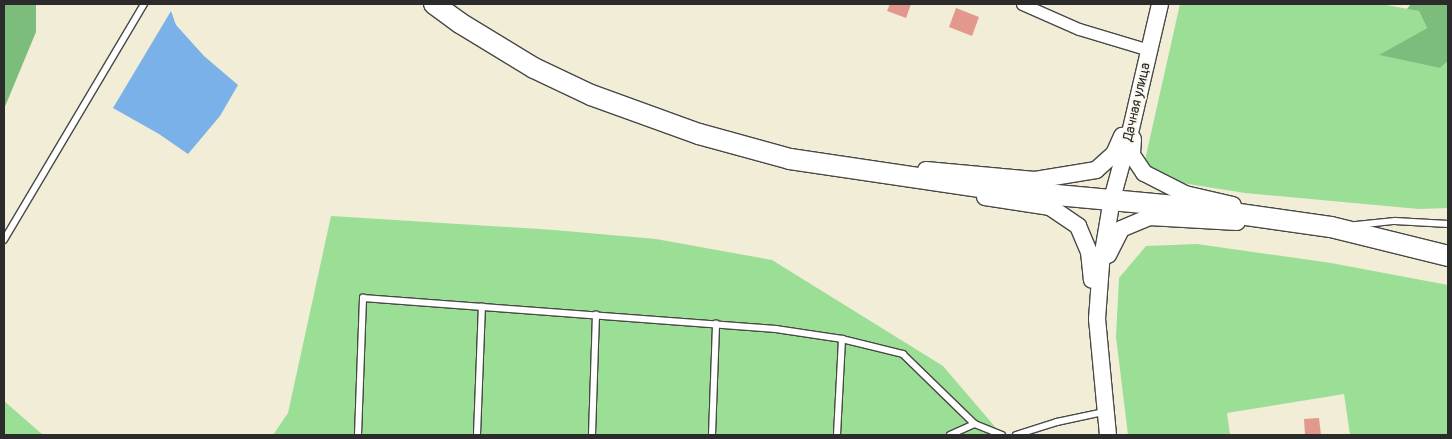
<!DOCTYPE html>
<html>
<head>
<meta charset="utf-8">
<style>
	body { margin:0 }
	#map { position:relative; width:1452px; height:439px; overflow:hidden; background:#f2edd7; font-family:Pangolin,sans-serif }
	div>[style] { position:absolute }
	.green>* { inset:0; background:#9bde95 }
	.forest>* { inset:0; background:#7cbd7e }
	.water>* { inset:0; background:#79b1e8 }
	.building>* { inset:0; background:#e3988d }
	.roads { filter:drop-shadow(1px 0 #494845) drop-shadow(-1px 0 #494845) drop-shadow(0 1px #494845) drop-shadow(0 -1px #494845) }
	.service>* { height:5.5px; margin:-2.75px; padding:0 2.75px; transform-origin:2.75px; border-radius:2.75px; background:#fff }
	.minor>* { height:11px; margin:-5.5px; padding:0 5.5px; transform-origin:5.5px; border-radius:5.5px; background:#fff }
	.secondary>* { height:16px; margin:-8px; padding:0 8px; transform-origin:8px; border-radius:8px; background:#fff }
	.trunk>* { height:20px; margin:-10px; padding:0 10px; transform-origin:10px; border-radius:10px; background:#fff }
	span { translate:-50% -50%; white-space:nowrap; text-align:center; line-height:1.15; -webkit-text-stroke:4px #fbf7ec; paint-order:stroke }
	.street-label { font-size:14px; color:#2b2b2b }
	.frame { position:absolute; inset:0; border:5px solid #2b2b2b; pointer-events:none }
</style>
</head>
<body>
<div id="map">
	<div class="green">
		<i style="clip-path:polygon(1180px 4px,1381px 4px,1419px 11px,1427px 28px,1380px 55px,1440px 68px,1448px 61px,1448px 208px,1419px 209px,1245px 193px,1163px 180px,1145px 160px)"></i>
		<i style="clip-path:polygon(331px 216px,554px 230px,656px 239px,772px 260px,943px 366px,1002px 435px,273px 435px,288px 413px)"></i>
		<i style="clip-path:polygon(1197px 244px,1331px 263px,1448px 285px,1448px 435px,1350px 435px,1344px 394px,1227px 413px,1230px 435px,1128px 435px,1116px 337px,1119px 278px,1146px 246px)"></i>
		<i style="clip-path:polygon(4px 401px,43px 435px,4px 435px)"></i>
	</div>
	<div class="forest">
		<i style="clip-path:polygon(4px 4px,36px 4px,36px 32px,4px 109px)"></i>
		<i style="clip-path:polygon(1411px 4px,1448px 4px,1448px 61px,1440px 68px,1379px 55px,1427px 28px,1419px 11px,1407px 9px)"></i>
	</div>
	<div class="water">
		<i style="clip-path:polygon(171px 11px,176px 25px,204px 56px,238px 85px,220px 116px,188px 154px,159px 134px,113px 108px)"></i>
	</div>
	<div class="building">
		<i style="clip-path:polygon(890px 4px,911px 4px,906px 18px,887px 11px)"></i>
		<i style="clip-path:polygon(956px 8px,979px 17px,972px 36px,949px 27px)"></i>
		<i style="clip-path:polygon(1319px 418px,1321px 435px,1305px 435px,1304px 419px)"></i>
	</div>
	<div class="roads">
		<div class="service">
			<i style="left:1356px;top:225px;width:39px;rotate:-6deg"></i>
			<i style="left:1395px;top:221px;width:53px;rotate:3.2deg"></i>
			<i style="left:4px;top:240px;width:274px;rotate:-59.3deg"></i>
			<i style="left:358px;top:435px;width:137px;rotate:-87.9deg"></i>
			<i style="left:363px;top:298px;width:414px;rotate:4.3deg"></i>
			<i style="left:776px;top:329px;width:67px;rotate:8.6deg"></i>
			<i style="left:842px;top:339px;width:63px;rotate:13.8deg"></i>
			<i style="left:903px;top:354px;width:100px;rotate:44.2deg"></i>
			<i style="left:975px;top:424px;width:29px;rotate:22deg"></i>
			<i style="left:477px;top:435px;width:128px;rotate:-87.8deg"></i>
			<i style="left:592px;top:435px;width:120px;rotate:-88.1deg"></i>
			<i style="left:712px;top:435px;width:111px;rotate:-87.9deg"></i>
			<i style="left:837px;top:435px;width:96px;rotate:-87deg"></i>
			<i style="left:950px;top:435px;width:27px;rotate:-24deg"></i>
			<i style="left:1016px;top:435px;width:43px;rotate:-17.6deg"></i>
			<i style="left:1057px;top:422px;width:48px;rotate:-12deg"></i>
		</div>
		<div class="minor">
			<i style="left:1022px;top:4px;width:62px;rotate:23.7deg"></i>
			<i style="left:1079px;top:29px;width:73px;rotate:16.7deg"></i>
		</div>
		<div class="secondary">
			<i style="left:1133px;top:139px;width:16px;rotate:94deg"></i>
			<i style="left:1132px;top:155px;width:22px;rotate:56deg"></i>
			<i style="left:1144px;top:173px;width:46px;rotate:27.1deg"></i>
			<i style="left:1185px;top:194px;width:49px;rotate:12.9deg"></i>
			<i style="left:926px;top:170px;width:109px;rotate:5.2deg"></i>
			<i style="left:1035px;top:180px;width:62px;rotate:-9.3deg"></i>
			<i style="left:1096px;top:170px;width:24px;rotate:-42deg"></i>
			<i style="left:1114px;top:154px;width:20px;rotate:-66deg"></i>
			<i style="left:985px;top:197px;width:66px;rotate:8.7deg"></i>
			<i style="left:1050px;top:207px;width:34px;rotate:34deg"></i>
			<i style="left:1078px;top:226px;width:28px;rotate:67deg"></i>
			<i style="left:1089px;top:252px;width:28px;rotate:84deg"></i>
			<i style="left:1108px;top:255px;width:29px;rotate:-63deg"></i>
			<i style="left:1121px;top:229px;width:30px;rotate:-23deg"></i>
			<i style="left:1149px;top:217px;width:88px;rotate:3.3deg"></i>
			<i style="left:1108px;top:435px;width:117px;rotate:-95.4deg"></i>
			<i style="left:1097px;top:319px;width:55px;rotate:-85.8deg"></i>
			<i style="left:1101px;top:264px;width:66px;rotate:-80.4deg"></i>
			<i style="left:1112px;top:199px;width:68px;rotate:-74.7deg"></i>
			<i style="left:1130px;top:133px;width:132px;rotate:-76.9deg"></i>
		</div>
		<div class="trunk">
			<i style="left:434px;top:4px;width:32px;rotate:36deg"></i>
			<i style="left:460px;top:23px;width:87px;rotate:31.3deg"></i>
			<i style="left:534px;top:68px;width:63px;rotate:25.3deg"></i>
			<i style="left:591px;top:95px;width:115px;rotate:19.9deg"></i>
			<i style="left:699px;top:134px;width:94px;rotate:15.4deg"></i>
			<i style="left:790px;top:159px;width:204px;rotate:8.4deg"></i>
			<i style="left:992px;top:189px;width:206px;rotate:5.3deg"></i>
			<i style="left:1197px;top:208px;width:135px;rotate:8.1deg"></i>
			<i style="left:1331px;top:227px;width:121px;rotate:13.9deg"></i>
		</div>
	</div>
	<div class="street-label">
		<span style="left:1137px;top:102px;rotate:-77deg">Дачная улица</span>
	</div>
	<div class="frame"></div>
</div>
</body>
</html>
